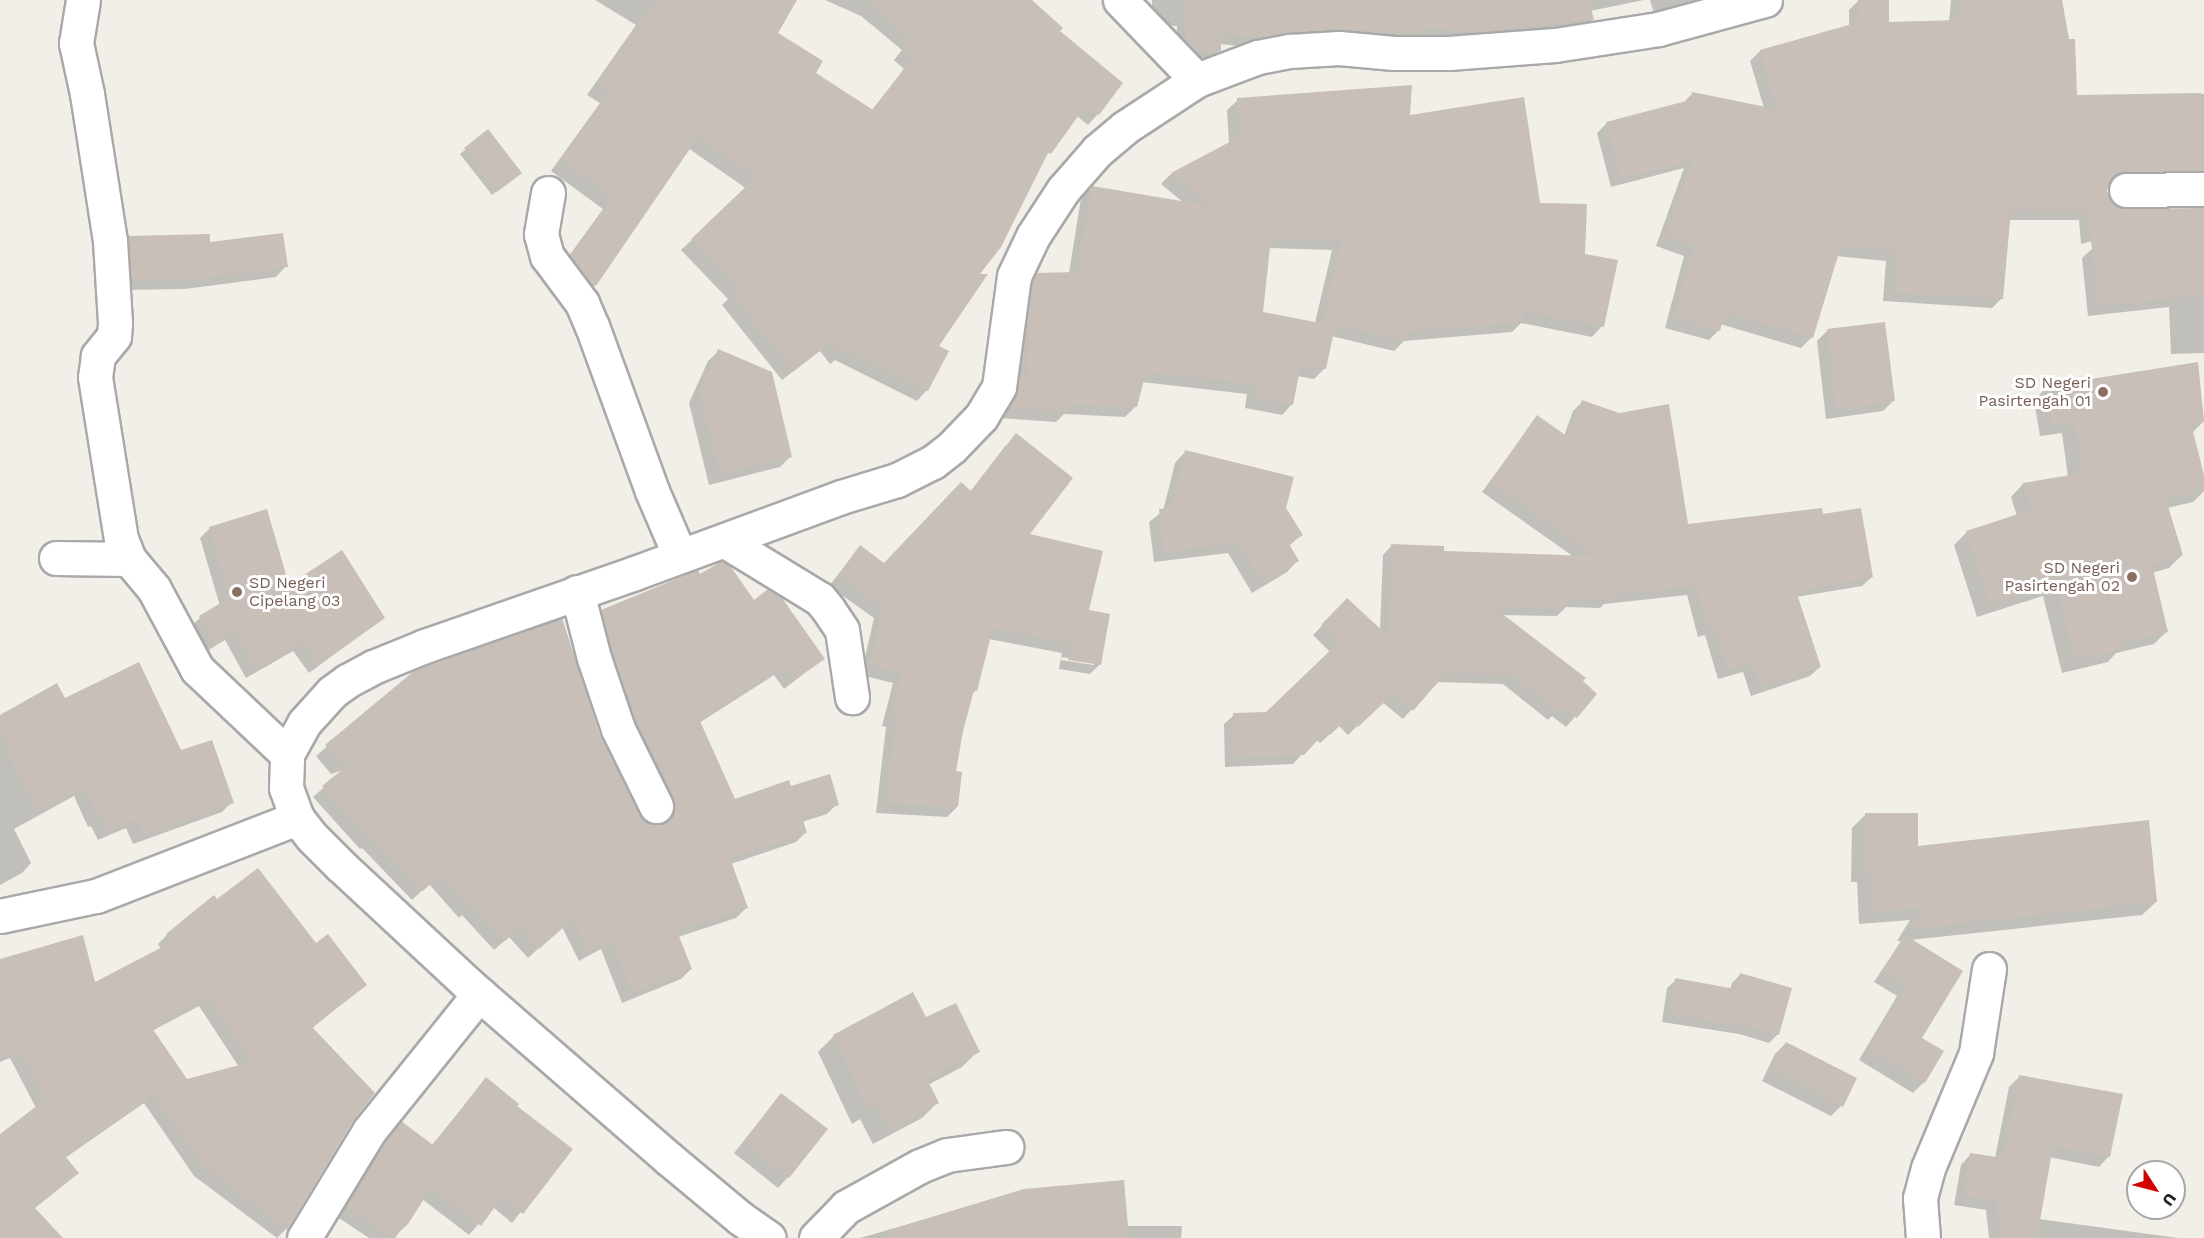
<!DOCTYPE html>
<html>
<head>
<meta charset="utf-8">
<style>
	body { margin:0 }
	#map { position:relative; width:2204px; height:1238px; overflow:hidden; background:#f2efe9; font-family:"Work Sans",sans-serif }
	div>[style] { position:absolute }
	.shadow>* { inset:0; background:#0003 }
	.building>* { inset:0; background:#c7bfb8 }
	.roads { filter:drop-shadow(2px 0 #a9a9a9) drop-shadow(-2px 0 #a9a9a9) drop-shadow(0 2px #a9a9a9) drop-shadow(0 -2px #a9a9a9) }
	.minor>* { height:33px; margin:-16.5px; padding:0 16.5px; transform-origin:16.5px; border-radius:16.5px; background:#fff }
	.dots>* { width:16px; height:16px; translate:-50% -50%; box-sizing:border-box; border:3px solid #fff; border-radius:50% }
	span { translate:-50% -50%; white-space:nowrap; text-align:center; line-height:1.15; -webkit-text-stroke:6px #fff; paint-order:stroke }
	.education-label { font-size:16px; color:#785e54 }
	.right { translate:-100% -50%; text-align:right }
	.left { translate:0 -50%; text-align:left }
	.north { position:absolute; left:2126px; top:1160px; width:60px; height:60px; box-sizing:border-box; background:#fff; border:2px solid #a7a7a7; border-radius:50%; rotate:126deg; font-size:16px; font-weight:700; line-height:24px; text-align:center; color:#222 }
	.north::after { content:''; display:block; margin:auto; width:21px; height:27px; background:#d40000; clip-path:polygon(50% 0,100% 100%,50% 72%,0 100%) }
</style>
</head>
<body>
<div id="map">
	<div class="shadow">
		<i style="clip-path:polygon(595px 0,769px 0,776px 33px,814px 73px,872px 110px,904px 69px,894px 60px,902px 50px,861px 16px,825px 0,1029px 0,1057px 32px,1098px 114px,1088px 125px,1077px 116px,1043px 159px,937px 347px,927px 390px,917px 401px,835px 360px,830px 364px,820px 351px,782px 380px,722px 305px,728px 299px,681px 250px,747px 189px,688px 148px,595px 285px,585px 295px,561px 267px,603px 209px,551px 171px,600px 103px,587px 95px,636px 25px)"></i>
		<i style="clip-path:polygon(1152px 0,1644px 0,1590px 11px,1593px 19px,1583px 29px,1542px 36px,1248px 47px,1220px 44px,1220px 50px,1210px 60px,1187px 62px,1177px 52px,1177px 26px,1152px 25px)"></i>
		<i style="clip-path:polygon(1650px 0,1716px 0,1655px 16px)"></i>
		<i style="clip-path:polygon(1859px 0,1887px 0,1888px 24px,1949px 22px,1951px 0,2062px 0,2076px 97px,2204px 94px,2204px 183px,2108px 183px,2106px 190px,2108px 200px,2117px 208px,2187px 209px,2179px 217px,2081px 244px,2079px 220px,2008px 220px,2002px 298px,1992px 308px,1883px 301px,1886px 261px,1836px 256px,1811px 338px,1801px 348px,1720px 324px,1719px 330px,1709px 340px,1665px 328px,1684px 256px,1656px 246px,1684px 168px,1611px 187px,1597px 133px,1607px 123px,1682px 104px,1693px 93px,1764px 108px,1750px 61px,1760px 51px,1849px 26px,1849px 10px)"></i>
		<i style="clip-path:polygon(evenodd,1238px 100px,1408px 117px,1539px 205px,1583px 255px,1602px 326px,1592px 337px,1521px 323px,1512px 332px,1404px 341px,1394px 351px,1331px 336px,1324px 369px,1314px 379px,1297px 376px,1292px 404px,1282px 415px,1245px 408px,1247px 394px,1142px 382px,1136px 406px,1125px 417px,1064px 414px,1056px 422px,999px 418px,1009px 388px,1018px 379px,1017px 333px,1026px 285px,1037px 274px,1069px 273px,1081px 198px,1092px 188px,1184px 203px,1161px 184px,1171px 174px,1229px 144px,1227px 110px,1238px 100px,1268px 248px,1332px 250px,1315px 323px,1262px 313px,1268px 248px)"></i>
		<i style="clip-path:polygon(488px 131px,515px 177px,492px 195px,460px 154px)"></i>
		<i style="clip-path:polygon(129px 237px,209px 244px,286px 266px,276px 277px,185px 289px,121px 290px,118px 248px)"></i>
		<i style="clip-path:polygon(2204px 244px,2204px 353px,2171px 354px,2169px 307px,2088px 316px,2082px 258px,2093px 248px)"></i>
		<i style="clip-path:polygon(1827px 331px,1893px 401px,1883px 411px,1826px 419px,1817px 341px)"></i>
		<i style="clip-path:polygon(719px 351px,791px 456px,780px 467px,709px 485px,689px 403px,708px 361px)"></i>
		<i style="clip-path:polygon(2196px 364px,2204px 421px,2192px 433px,2204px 491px,2193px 502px,2167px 508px,2182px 555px,2169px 568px,2152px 573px,2167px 631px,2154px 644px,2116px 653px,2108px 662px,2062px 673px,2043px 596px,1977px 617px,1954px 545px,1967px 532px,2017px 516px,2011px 497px,2023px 484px,2068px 477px,2062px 433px,2040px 436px,2034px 400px,2047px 387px)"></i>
		<i style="clip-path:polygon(1582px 402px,1687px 526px,1822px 516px,1872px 577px,1862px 586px,1796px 597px,1820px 667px,1810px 676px,1751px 696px,1743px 672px,1718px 679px,1705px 635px,1698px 637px,1687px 595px,1604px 604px,1600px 608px,1566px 607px,1557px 616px,1501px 615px,1595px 694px,1566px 727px,1552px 716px,1548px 720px,1503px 684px,1436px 682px,1403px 719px,1382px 702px,1348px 735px,1339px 726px,1320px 743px,1316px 739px,1293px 764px,1225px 767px,1224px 724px,1234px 715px,1266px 714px,1330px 652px,1313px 635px,1347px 600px,1380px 630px,1383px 555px,1392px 545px,1442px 552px,1574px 557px,1482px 492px,1537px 417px,1564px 436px,1573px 411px)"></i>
		<i style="clip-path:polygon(evenodd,1006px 445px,1027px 535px,1087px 611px,1100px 664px,1090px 674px,1059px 669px,1062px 653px,989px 639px,976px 690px,971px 695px,954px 772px,957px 807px,947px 817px,876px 813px,886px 727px,882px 726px,893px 683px,861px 675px,874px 618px,829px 586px,860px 547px,884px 565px,970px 492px,1006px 445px,1061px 657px,1094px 662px,1094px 665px,1061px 660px,1061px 657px)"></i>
		<i style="clip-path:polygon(1185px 452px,1284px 508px,1301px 535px,1289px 546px,1297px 561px,1287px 572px,1252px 593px,1228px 553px,1154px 562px,1149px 522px,1163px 511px,1175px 463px)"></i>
		<i style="clip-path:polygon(210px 528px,288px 588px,383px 618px,309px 673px,293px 651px,246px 678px,225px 640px,205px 652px,190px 627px,200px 618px,220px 606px,200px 538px)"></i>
		<i style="clip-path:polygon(700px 576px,753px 602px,823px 659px,784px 689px,774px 675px,699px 723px,734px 801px,790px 788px,837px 804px,827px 814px,802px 822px,806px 832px,796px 842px,731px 864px,746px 908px,736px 918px,678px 937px,691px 969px,681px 979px,622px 1003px,601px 949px,579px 961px,562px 927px,528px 958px,509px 937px,494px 950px,462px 915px,459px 918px,429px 884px,412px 900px,362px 848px,360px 849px,313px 797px,343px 770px,331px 774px,316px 756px,415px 672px,599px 736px,638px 815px,645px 823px,654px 826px,663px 825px,665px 819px,592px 621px,602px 611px)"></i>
		<i style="clip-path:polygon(64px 700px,181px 752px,232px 802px,222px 812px,133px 844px,126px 828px,98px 840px,91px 826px,88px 827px,74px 796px,14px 829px,31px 863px,22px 873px,0 885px,0 716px)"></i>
		<i style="clip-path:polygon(1866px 814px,1916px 847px,2156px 902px,2142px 915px,1910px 940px,1924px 1082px,1913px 1093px,1859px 1060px,1897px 996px,1874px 982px,1901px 941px,1897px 941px,1910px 920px,1859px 924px,1857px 882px,1851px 882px,1852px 828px)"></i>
		<i style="clip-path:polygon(evenodd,167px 935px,316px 945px,365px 985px,311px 1029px,352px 1120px,286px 1229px,277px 1238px,194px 1176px,144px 1103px,65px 1158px,34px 1209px,61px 1238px,0 1238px,0 1136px,36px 1108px,10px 1058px,0 1062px,0 961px,94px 984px,161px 949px,158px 944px,167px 935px,199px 1006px,239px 1067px,186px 1080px,152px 1031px,199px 1006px)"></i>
		<i style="clip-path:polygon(1740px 975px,1778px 1034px,1769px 1043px,1739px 1034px,1662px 1022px,1667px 988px,1676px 980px,1730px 989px,1732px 983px)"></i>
		<i style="clip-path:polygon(926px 1019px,978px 1051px,962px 1067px,928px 1085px,937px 1103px,922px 1118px,873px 1144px,860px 1119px,852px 1124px,818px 1052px,834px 1036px)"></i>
		<i style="clip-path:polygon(1786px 1043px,1841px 1106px,1831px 1116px,1762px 1081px,1775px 1054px)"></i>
		<i style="clip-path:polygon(2019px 1077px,2109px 1156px,2099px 1167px,2049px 1157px,2039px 1219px,2178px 1238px,1989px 1238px,1986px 1210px,1954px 1205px,1961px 1165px,1971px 1154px,1995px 1158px,2009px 1087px)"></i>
		<i style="clip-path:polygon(486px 1079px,515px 1106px,571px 1149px,512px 1223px,493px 1207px,469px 1235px,422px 1199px,395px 1238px,369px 1238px,336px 1216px,375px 1154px,401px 1123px,431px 1146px)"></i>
		<i style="clip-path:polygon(781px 1095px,788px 1177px,778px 1188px,734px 1153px)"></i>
		<i style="clip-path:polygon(1024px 1191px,1126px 1226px,1182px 1226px,1181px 1238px,860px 1238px)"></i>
	</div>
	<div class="building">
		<i style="clip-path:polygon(655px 0,797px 0,778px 33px,823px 61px,816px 73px,873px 110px,913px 57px,903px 48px,911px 39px,865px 0,1032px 0,1063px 28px,1060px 31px,1123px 83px,1099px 115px,1086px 105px,1051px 154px,1048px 153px,1001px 247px,980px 274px,988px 274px,939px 346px,949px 351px,928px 391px,847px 350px,841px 354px,831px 342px,794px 371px,731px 294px,738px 288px,691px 239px,756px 177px,698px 137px,596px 286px,588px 279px,570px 256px,612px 198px,560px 159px,609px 92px,597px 83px)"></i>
		<i style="clip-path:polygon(1186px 0,1589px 0,1594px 20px,1483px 32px,1418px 28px,1418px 34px,1338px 29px,1289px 32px,1259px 38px,1221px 34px,1221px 51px,1197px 53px,1186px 42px)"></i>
		<i style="clip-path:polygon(1858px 0,1889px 0,1889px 22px,1959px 20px,1958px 0,2062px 0,2069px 39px,2075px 39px,2077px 95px,2201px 93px,2202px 170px,2125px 171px,2116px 174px,2110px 180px,2107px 191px,2110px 199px,2116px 206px,2126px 209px,2204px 208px,2204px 295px,2098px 306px,2088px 211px,2011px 210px,2003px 299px,1893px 292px,1896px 251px,1841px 246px,1813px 338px,1725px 313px,1720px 331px,1674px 318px,1694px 246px,1665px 236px,1693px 160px,1621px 178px,1606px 122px,1690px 100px,1692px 92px,1776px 109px,1760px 50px,1859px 22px)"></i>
		<i style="clip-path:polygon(1412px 85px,1410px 115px,1524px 97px,1540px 203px,1587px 204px,1585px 254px,1618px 260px,1604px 327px,1523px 311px,1524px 322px,1408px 332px,1406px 341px,1323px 322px,1341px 240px,1271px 238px,1263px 312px,1335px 326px,1326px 369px,1301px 364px,1293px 405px,1254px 398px,1257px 384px,1146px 372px,1137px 407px,1068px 404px,1068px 412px,1008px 408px,1017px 390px,1019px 376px,1028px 376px,1027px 321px,1032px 281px,1036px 273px,1077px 272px,1092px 186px,1211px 206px,1171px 173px,1239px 137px,1237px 98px)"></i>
		<i style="clip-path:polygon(488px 129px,522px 173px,497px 192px,464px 148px)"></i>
		<i style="clip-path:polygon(283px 233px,288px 267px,197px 279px,131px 280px,128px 236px,210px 234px,210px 242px)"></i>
		<i style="clip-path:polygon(1885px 322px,1895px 401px,1836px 409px,1827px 329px)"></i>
		<i style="clip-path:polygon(718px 349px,772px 372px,792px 457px,720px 475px,699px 392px)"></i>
		<i style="clip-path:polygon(2198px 362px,2204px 421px,2191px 423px,2204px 475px,2204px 490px,2166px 500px,2183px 555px,2152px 565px,2168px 632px,2121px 643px,2122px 649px,2075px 661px,2056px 584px,1990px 605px,1966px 531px,2031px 510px,2023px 483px,2082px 473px,2074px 421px,2052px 424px,2047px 386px)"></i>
		<i style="clip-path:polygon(1582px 400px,1619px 413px,1669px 404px,1688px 524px,1822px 508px,1823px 514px,1861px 508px,1873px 577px,1796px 591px,1821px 667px,1760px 687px,1753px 664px,1727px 670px,1715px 627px,1707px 629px,1696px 586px,1611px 595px,1611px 599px,1568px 598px,1568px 607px,1492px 606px,1586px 678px,1583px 681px,1597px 694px,1577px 718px,1562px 707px,1558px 712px,1512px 675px,1446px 673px,1413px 711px,1393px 694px,1358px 727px,1349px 717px,1330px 735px,1326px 731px,1304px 755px,1234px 758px,1233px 713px,1266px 712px,1339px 642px,1321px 625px,1347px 598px,1388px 636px,1391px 544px,1444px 546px,1444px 551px,1595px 556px,1490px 482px,1537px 415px,1568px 437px)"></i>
		<i style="clip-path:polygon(1016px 433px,1073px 478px,1030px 534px,1103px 551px,1089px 610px,1110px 614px,1101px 665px,1068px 660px,1071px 644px,993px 628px,977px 691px,974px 690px,963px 731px,956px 771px,962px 772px,958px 807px,885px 803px,896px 717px,891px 716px,902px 673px,870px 665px,883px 608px,838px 575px,860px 545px,884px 563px,961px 482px,971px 491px)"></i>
		<i style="clip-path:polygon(1185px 450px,1294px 477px,1286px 508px,1303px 535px,1289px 544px,1299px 561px,1263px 584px,1239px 543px,1164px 552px,1159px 509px,1171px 508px)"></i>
		<i style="clip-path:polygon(267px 509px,289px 585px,342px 550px,385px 618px,319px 665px,303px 642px,256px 670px,235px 632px,215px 644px,199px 616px,229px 598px,209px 527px)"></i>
		<i style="clip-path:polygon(722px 561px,731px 567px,754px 600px,768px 589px,782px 598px,825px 659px,794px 680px,785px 666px,700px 721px,735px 799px,789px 780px,791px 786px,830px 774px,839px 805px,802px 817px,807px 833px,730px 858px,748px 908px,677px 931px,692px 969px,632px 994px,611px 940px,589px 952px,573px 919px,539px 949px,520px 928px,505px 941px,473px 906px,470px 909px,440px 875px,423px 891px,372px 839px,371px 841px,322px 786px,353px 761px,342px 765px,325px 745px,414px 671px,562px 618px,600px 735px,639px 814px,645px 821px,654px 825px,665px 822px,671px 817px,675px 808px,673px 798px,635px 722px,601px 610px,698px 570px,700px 574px)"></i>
		<i style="clip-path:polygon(139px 662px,181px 750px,212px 740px,234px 803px,143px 835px,136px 819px,108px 831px,101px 817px,98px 818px,84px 787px,38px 812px,7px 754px,12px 752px,0 730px,0 715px,57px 683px,65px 698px)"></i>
		<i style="clip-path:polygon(1865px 813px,1918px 813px,1918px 846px,2149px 820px,2157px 902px,1909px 929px,1922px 908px,1872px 911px,1869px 869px,1864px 869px)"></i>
		<i style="clip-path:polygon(evenodd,258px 868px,316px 943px,328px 934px,367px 985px,312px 1027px,375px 1093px,353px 1121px,287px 1230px,204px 1166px,154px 1095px,65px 1156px,79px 1173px,35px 1208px,63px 1238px,0 1238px,0 1134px,46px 1099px,19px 1050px,0 1058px,0 959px,83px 935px,95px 982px,172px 942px,166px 934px,214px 895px,217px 899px,258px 868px,209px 998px,251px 1062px,187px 1079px,152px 1028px,209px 998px)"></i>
		<i style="clip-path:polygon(1905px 935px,1963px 971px,1922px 1038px,1944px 1051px,1925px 1083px,1869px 1049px,1907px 985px,1883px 971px)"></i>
		<i style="clip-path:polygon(1740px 973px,1792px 988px,1779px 1035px,1748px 1027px,1670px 1014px,1675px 978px,1735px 989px)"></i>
		<i style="clip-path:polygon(913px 992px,926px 1017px,956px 1003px,980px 1052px,927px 1079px,939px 1103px,889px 1130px,877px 1105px,868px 1110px,833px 1035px)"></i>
		<i style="clip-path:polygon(1786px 1042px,1857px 1078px,1843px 1107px,1771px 1070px)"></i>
		<i style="clip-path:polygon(2019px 1075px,2123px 1094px,2110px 1157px,2053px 1146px,2037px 1238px,1999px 1238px,1996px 1201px,1963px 1195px,1970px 1153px,2003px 1158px)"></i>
		<i style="clip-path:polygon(486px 1077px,519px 1104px,517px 1106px,573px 1149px,523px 1214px,502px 1197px,481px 1226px,431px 1188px,408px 1224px,393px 1238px,346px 1206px,384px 1142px,401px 1121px,433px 1145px)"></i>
		<i style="clip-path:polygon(781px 1093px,828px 1129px,789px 1178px,743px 1142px)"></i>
		<i style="clip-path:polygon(1124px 1180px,1129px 1238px,890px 1238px,889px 1230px,1024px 1189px)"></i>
	</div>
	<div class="roads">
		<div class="minor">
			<i style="left:83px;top:0;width:44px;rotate:99.2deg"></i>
			<i style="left:76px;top:43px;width:52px;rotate:77.8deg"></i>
			<i style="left:87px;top:94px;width:149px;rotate:81.1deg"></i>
			<i style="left:110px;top:241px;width:82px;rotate:86.5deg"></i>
			<i style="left:115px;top:323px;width:13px;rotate:94deg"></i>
			<i style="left:114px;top:336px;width:26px;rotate:129deg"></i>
			<i style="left:98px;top:356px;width:21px;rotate:98deg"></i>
			<i style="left:95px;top:377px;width:164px;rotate:80.9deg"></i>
			<i style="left:121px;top:539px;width:22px;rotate:68deg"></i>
			<i style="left:1120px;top:0;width:111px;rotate:46.1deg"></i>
			<i style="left:2126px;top:190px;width:78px;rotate:-0.7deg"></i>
			<i style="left:548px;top:193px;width:42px;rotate:99.7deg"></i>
			<i style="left:541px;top:234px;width:23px;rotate:75deg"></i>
			<i style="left:547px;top:256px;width:59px;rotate:53.3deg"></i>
			<i style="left:582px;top:303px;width:25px;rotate:67deg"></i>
			<i style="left:592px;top:326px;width:176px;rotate:70deg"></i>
			<i style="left:652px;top:491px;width:71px;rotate:66.7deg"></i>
			<i style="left:725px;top:541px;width:111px;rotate:31.4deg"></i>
			<i style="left:820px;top:599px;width:13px;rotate:51deg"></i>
			<i style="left:828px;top:609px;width:25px;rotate:56deg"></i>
			<i style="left:842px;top:630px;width:68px;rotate:81.5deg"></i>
			<i style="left:56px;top:558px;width:73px;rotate:0.8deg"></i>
			<i style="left:129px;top:559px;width:39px;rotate:50deg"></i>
			<i style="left:154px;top:589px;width:91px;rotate:61.7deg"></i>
			<i style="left:197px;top:669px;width:124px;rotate:43.4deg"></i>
			<i style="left:577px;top:592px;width:68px;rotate:75.6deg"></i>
			<i style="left:594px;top:658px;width:75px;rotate:71.3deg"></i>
			<i style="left:618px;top:729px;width:86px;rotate:63.7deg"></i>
			<i style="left:297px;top:818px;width:32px;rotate:-110deg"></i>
			<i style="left:286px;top:788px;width:34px;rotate:-88deg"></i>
			<i style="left:287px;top:754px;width:35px;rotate:-61deg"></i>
			<i style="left:304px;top:723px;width:42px;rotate:-47.9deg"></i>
			<i style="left:332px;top:692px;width:19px;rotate:-36deg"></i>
			<i style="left:347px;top:681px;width:30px;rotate:-28deg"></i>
			<i style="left:373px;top:667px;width:56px;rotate:-22deg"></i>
			<i style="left:425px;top:646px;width:219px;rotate:-19.2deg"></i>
			<i style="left:632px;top:574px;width:223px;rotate:-20.2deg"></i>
			<i style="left:841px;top:497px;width:59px;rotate:-16.9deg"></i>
			<i style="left:897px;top:480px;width:40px;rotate:-26.6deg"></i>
			<i style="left:933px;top:462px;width:24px;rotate:-38deg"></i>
			<i style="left:952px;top:447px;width:42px;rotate:-46deg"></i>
			<i style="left:981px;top:417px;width:35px;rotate:-59deg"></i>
			<i style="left:999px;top:387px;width:112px;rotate:-82.3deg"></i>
			<i style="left:1014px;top:276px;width:44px;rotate:-64.6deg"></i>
			<i style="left:1033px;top:236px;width:55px;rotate:-56.9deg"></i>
			<i style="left:1063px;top:190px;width:52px;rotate:-48.9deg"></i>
			<i style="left:1097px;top:151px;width:35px;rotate:-40deg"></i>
			<i style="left:1124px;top:128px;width:87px;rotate:-33.3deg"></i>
			<i style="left:1197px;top:80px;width:65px;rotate:-20.7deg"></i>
			<i style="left:1258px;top:57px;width:33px;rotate:-11deg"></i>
			<i style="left:1290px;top:51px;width:49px;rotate:-3.5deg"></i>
			<i style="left:1339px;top:48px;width:55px;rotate:5.2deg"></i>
			<i style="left:1394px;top:53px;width:55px"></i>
			<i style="left:1449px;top:53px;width:106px;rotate:-4.3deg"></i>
			<i style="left:1555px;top:45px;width:104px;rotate:-8.8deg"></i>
			<i style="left:1658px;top:29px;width:111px;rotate:-15.2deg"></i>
			<i style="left:0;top:916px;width:98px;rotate:-11.8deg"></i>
			<i style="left:96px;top:896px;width:216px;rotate:-21.2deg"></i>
			<i style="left:297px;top:818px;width:24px;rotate:52deg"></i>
			<i style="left:312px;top:837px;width:41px;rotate:45deg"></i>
			<i style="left:341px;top:866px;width:175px;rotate:42.9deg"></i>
			<i style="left:469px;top:985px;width:264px;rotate:41deg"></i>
			<i style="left:668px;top:1158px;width:94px;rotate:39.8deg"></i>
			<i style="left:740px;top:1218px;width:35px;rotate:35deg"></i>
			<i style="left:304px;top:1238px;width:125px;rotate:-58.7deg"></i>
			<i style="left:369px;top:1131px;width:176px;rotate:-51.2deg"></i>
			<i style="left:816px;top:1238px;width:43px;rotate:-45.9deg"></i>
			<i style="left:846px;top:1207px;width:85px;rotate:-29deg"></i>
			<i style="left:920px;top:1166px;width:29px;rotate:-22deg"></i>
			<i style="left:947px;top:1155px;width:60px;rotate:-7.7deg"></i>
			<i style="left:1923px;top:1238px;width:40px;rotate:-94.3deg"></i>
			<i style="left:1920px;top:1198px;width:31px;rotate:-75deg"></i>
			<i style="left:1928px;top:1168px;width:125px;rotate:-67.3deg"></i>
			<i style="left:1976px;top:1053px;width:85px;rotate:-81.2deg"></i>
		</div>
	</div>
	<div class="dots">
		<i style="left:2103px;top:392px;background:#8d6e63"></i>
		<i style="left:2132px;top:577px;background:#8d6e63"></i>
		<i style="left:237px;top:592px;background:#8d6e63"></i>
	</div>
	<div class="education-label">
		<span class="right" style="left:2091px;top:392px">SD Negeri<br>Pasirtengah 01</span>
		<span class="right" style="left:2120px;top:577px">SD Negeri<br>Pasirtengah 02</span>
		<span class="left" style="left:249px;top:592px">SD Negeri<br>Cipelang 03</span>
	</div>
	<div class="north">U</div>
</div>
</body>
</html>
